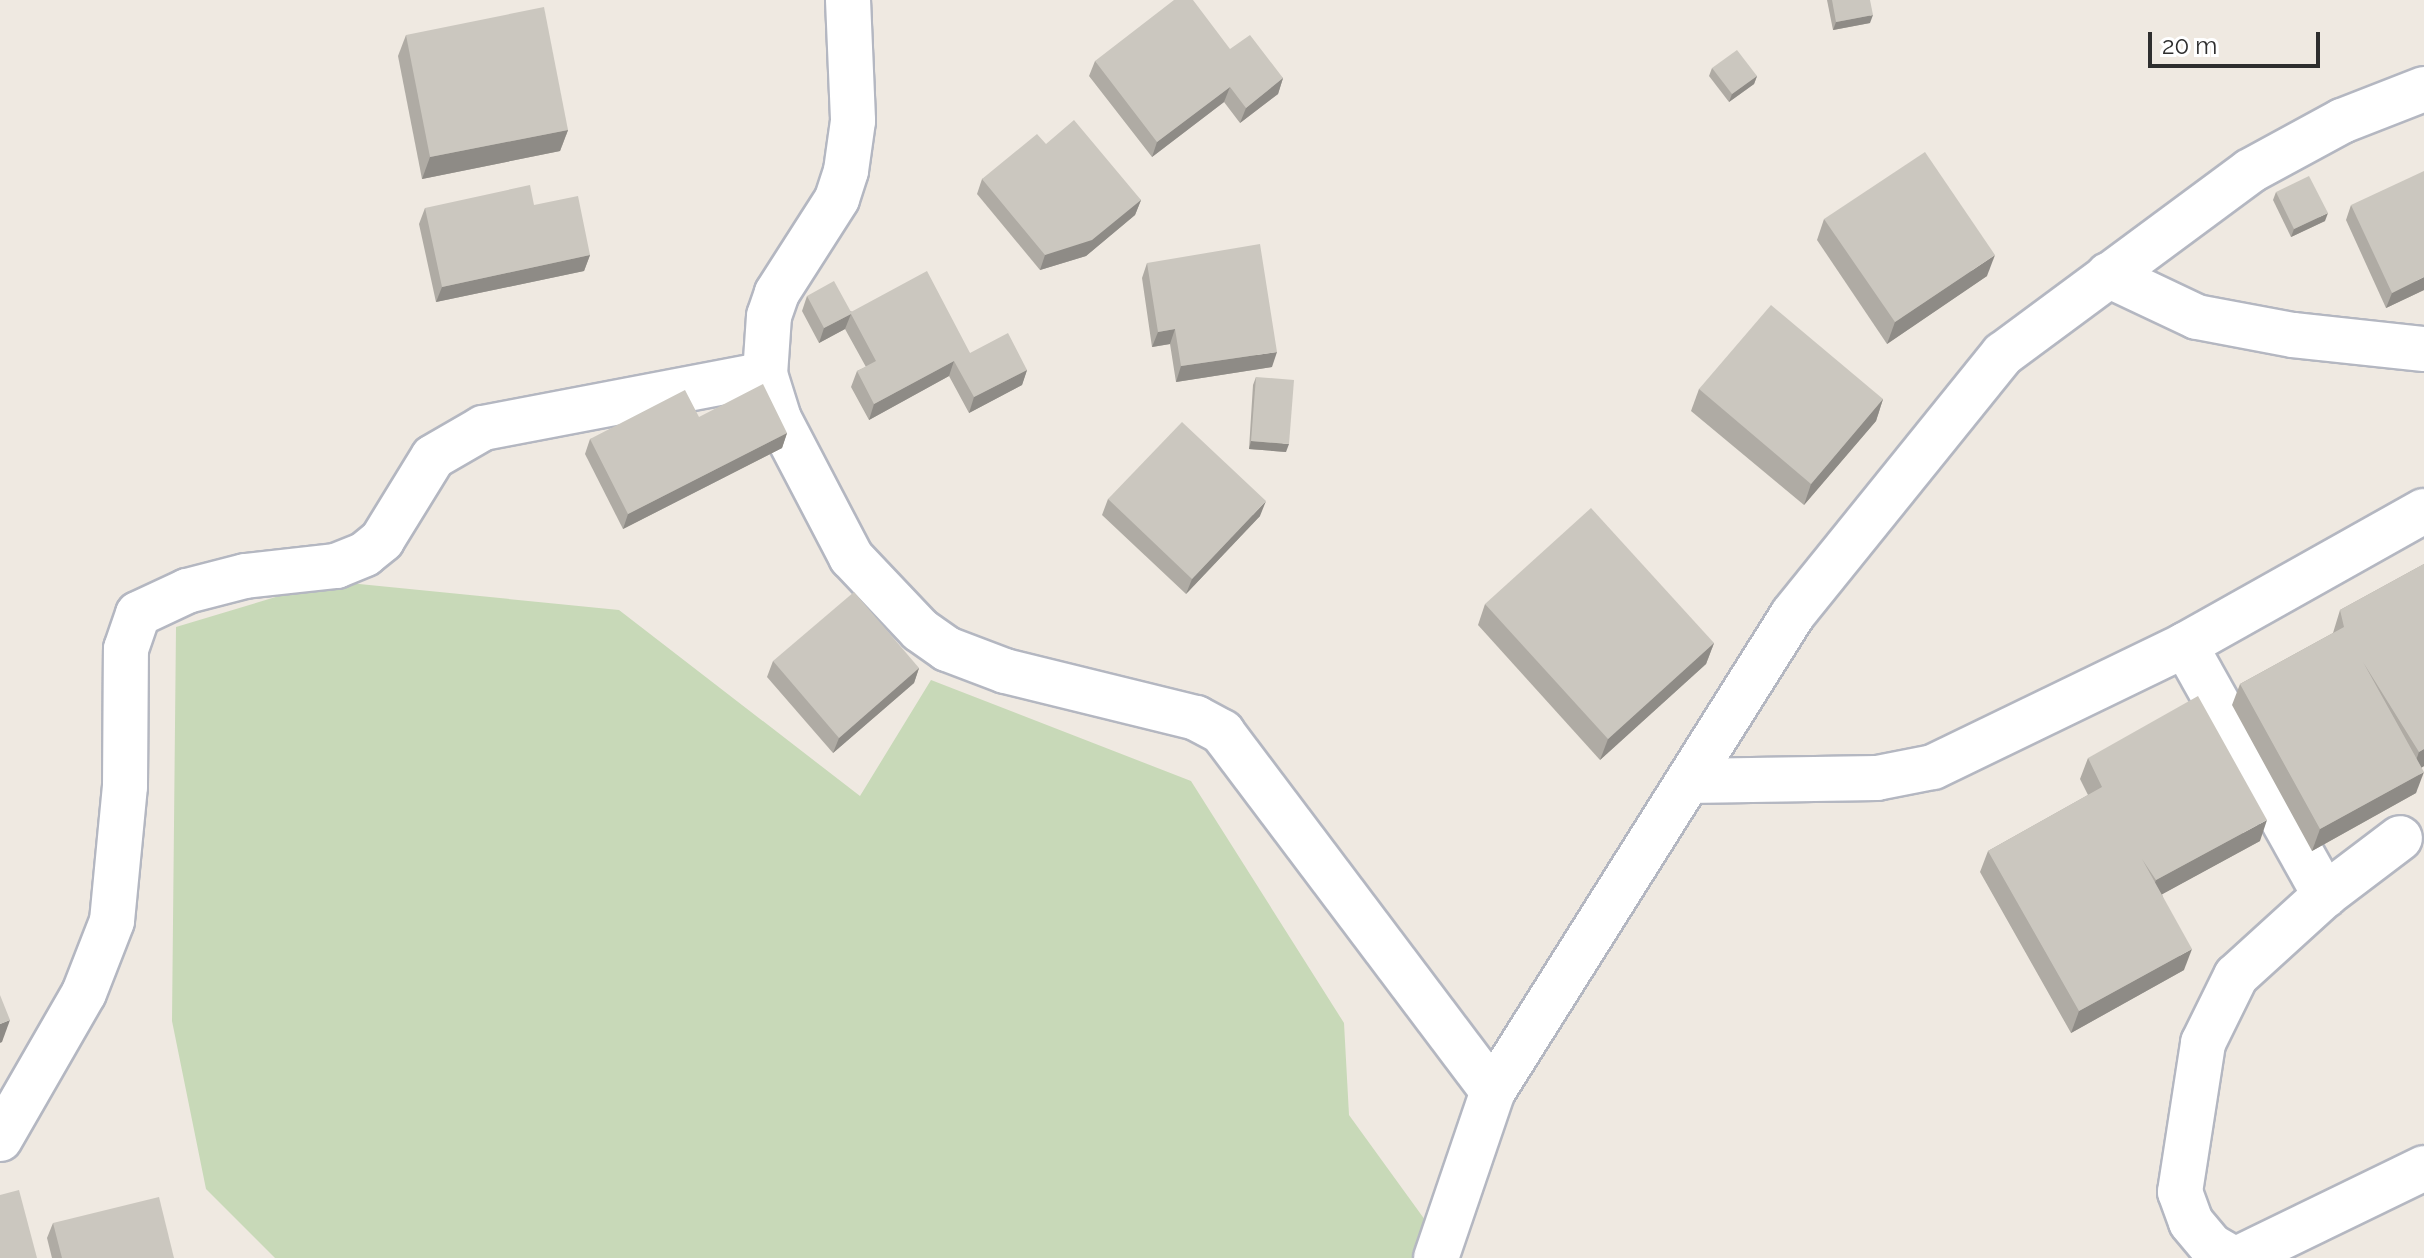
<!DOCTYPE html>
<html>
<head>
<meta charset="utf-8">
<style>
	body { margin:0 }
	#map { position:relative; width:2424px; height:1258px; overflow:hidden; background:#efe9e1; font-family:Raleway,sans-serif }
	div>[style] { position:absolute }
	.cemetery>* { inset:0; background:#c8d9b8 }
	.roads { filter:drop-shadow(2px 0 #b4b7c1) drop-shadow(-2px 0 #b4b7c1) drop-shadow(0 2px #b4b7c1) drop-shadow(0 -2px #b4b7c1) }
	.street>* { height:44px; margin:-22px; padding:0 22px; transform-origin:22px; border-radius:22px; background:#fff }
	.wall>* { inset:0; background:#afaba4 }
	.shaded-wall>* { inset:0; background:#8e8b86 }
	.building>* { inset:0; background:#cbc7bf }
	span { translate:-50% -50%; white-space:nowrap; text-align:center; line-height:1.15; -webkit-text-stroke:7px #fff; paint-order:stroke }
	.scale { position:absolute; left:2148px; top:32px; width:172px; height:36px; box-sizing:border-box; border:4px solid #2e2e2e; border-top:0; padding-left:10px; font-size:24px; line-height:28px; white-space:nowrap; color:#2e2e2e; -webkit-text-stroke:6px #fff; paint-order:stroke }
</style>
</head>
<body>
<div id="map">
	<div class="cemetery">
		<i style="clip-path:polygon(329px 581px,619px 610px,860px 796px,931px 680px,1191px 781px,1344px 1023px,1349px 1115px,1433px 1231px,1425px 1258px,275px 1258px,206px 1189px,172px 1021px,176px 627px)"></i>
	</div>
	<div class="roads">
		<div class="street">
			<i style="left:848px;top:0;width:121px;rotate:87.6deg"></i>
			<i style="left:853px;top:121px;width:50px;rotate:98deg"></i>
			<i style="left:846px;top:171px;width:29px;rotate:108deg"></i>
			<i style="left:837px;top:199px;width:112px;rotate:122.6deg"></i>
			<i style="left:777px;top:293px;width:24px;rotate:109deg"></i>
			<i style="left:769px;top:316px;width:58px;rotate:93.9deg"></i>
			<i style="left:765px;top:374px;width:47px;rotate:72.7deg"></i>
			<i style="left:779px;top:419px;width:156px;rotate:62.4deg"></i>
			<i style="left:851px;top:557px;width:100px;rotate:46.6deg"></i>
			<i style="left:920px;top:630px;width:33px;rotate:35deg"></i>
			<i style="left:947px;top:649px;width:62px;rotate:20.8deg"></i>
			<i style="left:1005px;top:671px;width:197px;rotate:13.8deg"></i>
			<i style="left:1196px;top:718px;width:30px;rotate:28deg"></i>
			<i style="left:1222px;top:732px;width:450px;rotate:53deg"></i>
			<i style="left:2108px;top:275px;width:98px;rotate:25.3deg"></i>
			<i style="left:2197px;top:317px;width:98px;rotate:10.6deg"></i>
			<i style="left:2293px;top:335px;width:132px;rotate:6.1deg"></i>
			<i style="left:2185px;top:645px;width:287px;rotate:60.8deg"></i>
			<i style="left:1689px;top:781px;width:188px;rotate:-0.9deg"></i>
			<i style="left:1877px;top:778px;width:57px;rotate:-11.1deg"></i>
			<i style="left:1933px;top:767px;width:280px;rotate:-25.8deg"></i>
			<i style="left:2185px;top:645px;width:274px;rotate:-29.3deg"></i>
			<i style="left:0;top:1139px;width:168px;rotate:-60.1deg"></i>
			<i style="left:84px;top:993px;width:77px;rotate:-68.7deg"></i>
			<i style="left:112px;top:921px;width:136px;rotate:-84.5deg"></i>
			<i style="left:125px;top:786px;width:137px;rotate:-89.6deg"></i>
			<i style="left:126px;top:649px;width:37px;rotate:-71deg"></i>
			<i style="left:138px;top:614px;width:54px;rotate:-25.1deg"></i>
			<i style="left:187px;top:591px;width:60px;rotate:-14.5deg"></i>
			<i style="left:245px;top:576px;width:92px;rotate:-6.3deg"></i>
			<i style="left:336px;top:566px;width:31px;rotate:-22deg"></i>
			<i style="left:365px;top:554px;width:22px;rotate:-39deg"></i>
			<i style="left:382px;top:540px;width:97px;rotate:-58.4deg"></i>
			<i style="left:433px;top:457px;width:58px;rotate:-30.1deg"></i>
			<i style="left:483px;top:428px;width:287px;rotate:-10.8deg"></i>
			<i style="left:1436px;top:1258px;width:176px;rotate:-71.2deg"></i>
			<i style="left:1493px;top:1091px;width:563px;rotate:-57.83deg"></i>
			<i style="left:1793px;top:614px;width:334px;rotate:-51.1deg"></i>
			<i style="left:2003px;top:354px;width:307px;rotate:-36.5deg"></i>
			<i style="left:2250px;top:171px;width:105px;rotate:-28.5deg"></i>
			<i style="left:2342px;top:121px;width:88px;rotate:-21.3deg"></i>
			<i style="left:2232px;top:1258px;width:24px;rotate:-150deg"></i>
			<i style="left:2211px;top:1246px;width:31px;rotate:-130deg"></i>
			<i style="left:2191px;top:1222px;width:32px;rotate:-110deg"></i>
			<i style="left:2180px;top:1192px;width:151px;rotate:-81.2deg"></i>
			<i style="left:2203px;top:1043px;width:75px;rotate:-63.8deg"></i>
			<i style="left:2236px;top:976px;width:120px;rotate:-42.3deg"></i>
			<i style="left:2325px;top:895px;width:94px;rotate:-37.2deg"></i>
			<i style="left:2239px;top:1258px;width:206px;rotate:-25.9deg"></i>
		</div>
	</div>
	<div class="wall">
		<i style="clip-path:polygon(1827px 0,1870px 0,1870px 23px,1833px 30px)"></i>
		<i style="clip-path:polygon(406px 35px,568px 130px,560px 151px,422px 179px,398px 56px)"></i>
		<i style="clip-path:polygon(1230px 49px,1283px 78px,1278px 94px,1240px 123px,1224px 102px,1152px 157px,1089px 76px,1095px 61px)"></i>
		<i style="clip-path:polygon(1712px 68px,1757px 76px,1754px 84px,1729px 102px,1709px 76px)"></i>
		<i style="clip-path:polygon(1046px 144px,1141px 200px,1135px 215px,1086px 256px,1040px 270px,977px 194px,982px 179px)"></i>
		<i style="clip-path:polygon(2276px 192px,2325px 221px,2291px 237px,2273px 200px)"></i>
		<i style="clip-path:polygon(534px 205px,590px 255px,584px 271px,436px 302px,419px 224px,425px 208px)"></i>
		<i style="clip-path:polygon(2351px 205px,2424px 290px,2386px 308px,2346px 220px)"></i>
		<i style="clip-path:polygon(1824px 219px,1987px 276px,1887px 344px,1817px 240px)"></i>
		<i style="clip-path:polygon(1147px 263px,1272px 367px,1176px 382px,1170px 344px,1152px 347px,1142px 278px)"></i>
		<i style="clip-path:polygon(807px 296px,970px 353px,1027px 370px,1022px 385px,969px 413px,949px 376px,869px 420px,851px 387px,857px 371px,866px 367px,845px 329px,819px 343px,802px 311px)"></i>
		<i style="clip-path:polygon(1256px 377px,1286px 452px,1249px 449px,1253px 385px)"></i>
		<i style="clip-path:polygon(1699px 389px,1883px 399px,1876px 421px,1804px 505px,1691px 411px)"></i>
		<i style="clip-path:polygon(699px 417px,787px 433px,782px 448px,623px 529px,585px 454px,590px 439px)"></i>
		<i style="clip-path:polygon(1108px 499px,1260px 516px,1186px 594px,1102px 515px)"></i>
		<i style="clip-path:polygon(2424px 564px,2424px 766px,2421px 768px,2416px 793px,2312px 851px,2232px 705px,2240px 684px,2333px 633px,2340px 610px)"></i>
		<i style="clip-path:polygon(1485px 604px,1714px 643px,1706px 664px,1600px 760px,1478px 625px)"></i>
		<i style="clip-path:polygon(773px 661px,919px 668px,914px 683px,833px 753px,767px 677px)"></i>
		<i style="clip-path:polygon(2088px 758px,2260px 841px,2162px 894px,2184px 970px,2071px 1033px,1980px 872px,1988px 851px,2088px 795px,2080px 779px)"></i>
		<i style="clip-path:polygon(53px 1223px,174px 1258px,52px 1258px,47px 1238px)"></i>
	</div>
	<div class="shaded-wall">
		<i style="clip-path:polygon(1873px 15px,1870px 23px,1833px 30px,1836px 22px)"></i>
		<i style="clip-path:polygon(1757px 76px,1754px 84px,1729px 102px,1732px 94px)"></i>
		<i style="clip-path:polygon(1283px 78px,1278px 94px,1240px 123px,1246px 108px)"></i>
		<i style="clip-path:polygon(1230px 87px,1224px 102px,1152px 157px,1157px 142px)"></i>
		<i style="clip-path:polygon(568px 130px,560px 151px,422px 179px,430px 157px)"></i>
		<i style="clip-path:polygon(1141px 200px,1135px 215px,1086px 256px,1040px 270px,1045px 255px)"></i>
		<i style="clip-path:polygon(2328px 213px,2325px 221px,2291px 237px,2294px 229px)"></i>
		<i style="clip-path:polygon(590px 255px,584px 271px,436px 302px,442px 287px)"></i>
		<i style="clip-path:polygon(1995px 255px,1987px 276px,1887px 344px,1895px 322px)"></i>
		<i style="clip-path:polygon(2424px 277px,2424px 290px,2386px 308px,2392px 293px)"></i>
		<i style="clip-path:polygon(851px 314px,845px 329px,819px 343px,824px 328px)"></i>
		<i style="clip-path:polygon(1175px 329px,1170px 344px,1152px 347px,1158px 332px)"></i>
		<i style="clip-path:polygon(1277px 352px,1272px 367px,1176px 382px,1181px 366px)"></i>
		<i style="clip-path:polygon(954px 361px,949px 376px,869px 420px,874px 404px)"></i>
		<i style="clip-path:polygon(1027px 370px,1022px 385px,969px 413px,974px 397px)"></i>
		<i style="clip-path:polygon(1883px 399px,1876px 421px,1804px 505px,1811px 484px)"></i>
		<i style="clip-path:polygon(787px 433px,782px 448px,623px 529px,628px 514px)"></i>
		<i style="clip-path:polygon(1251px 441px,1289px 444px,1286px 452px,1249px 449px)"></i>
		<i style="clip-path:polygon(1266px 501px,1260px 516px,1186px 594px,1192px 579px)"></i>
		<i style="clip-path:polygon(1714px 643px,1706px 664px,1600px 760px,1608px 739px)"></i>
		<i style="clip-path:polygon(919px 668px,914px 683px,833px 753px,839px 738px)"></i>
		<i style="clip-path:polygon(2424px 749px,2424px 766px,2411px 774px,2419px 752px)"></i>
		<i style="clip-path:polygon(2424px 772px,2416px 793px,2312px 851px,2320px 829px)"></i>
		<i style="clip-path:polygon(2267px 820px,2260px 841px,2148px 902px,2156px 880px)"></i>
		<i style="clip-path:polygon(2192px 949px,2184px 970px,2071px 1033px,2079px 1011px)"></i>
		<i style="clip-path:polygon(10px 1020px,2px 1042px,0 1043px,0 1024px)"></i>
	</div>
	<div class="building">
		<i style="clip-path:polygon(1174px 0,1193px 0,1230px 49px,1250px 35px,1283px 78px,1246px 108px,1230px 87px,1157px 142px,1095px 61px)"></i>
		<i style="clip-path:polygon(1832px 0,1870px 0,1873px 15px,1836px 22px)"></i>
		<i style="clip-path:polygon(544px 7px,568px 130px,430px 157px,406px 35px)"></i>
		<i style="clip-path:polygon(1737px 50px,1757px 76px,1732px 94px,1712px 68px)"></i>
		<i style="clip-path:polygon(1074px 120px,1141px 200px,1092px 240px,1045px 255px,982px 179px,1037px 134px,1046px 144px)"></i>
		<i style="clip-path:polygon(1925px 152px,1995px 255px,1895px 322px,1824px 219px)"></i>
		<i style="clip-path:polygon(2424px 171px,2424px 277px,2392px 293px,2351px 205px)"></i>
		<i style="clip-path:polygon(2309px 176px,2328px 213px,2294px 229px,2276px 192px)"></i>
		<i style="clip-path:polygon(530px 185px,534px 205px,578px 196px,590px 255px,442px 287px,425px 208px)"></i>
		<i style="clip-path:polygon(1260px 244px,1277px 352px,1181px 366px,1175px 329px,1158px 332px,1147px 263px)"></i>
		<i style="clip-path:polygon(927px 271px,970px 353px,1008px 333px,1027px 370px,974px 397px,954px 361px,874px 404px,857px 371px,876px 361px,851px 314px,824px 328px,807px 296px,834px 281px,851px 312px)"></i>
		<i style="clip-path:polygon(1771px 305px,1883px 399px,1811px 484px,1699px 389px)"></i>
		<i style="clip-path:polygon(1256px 377px,1294px 380px,1289px 444px,1251px 441px)"></i>
		<i style="clip-path:polygon(763px 384px,787px 433px,628px 514px,590px 439px,685px 390px,699px 417px)"></i>
		<i style="clip-path:polygon(1182px 422px,1266px 501px,1192px 579px,1108px 499px)"></i>
		<i style="clip-path:polygon(1591px 508px,1714px 643px,1608px 739px,1485px 604px)"></i>
		<i style="clip-path:polygon(2424px 564px,2424px 749px,2419px 752px,2363px 662px,2424px 772px,2320px 829px,2240px 684px,2344px 627px,2340px 610px)"></i>
		<i style="clip-path:polygon(854px 592px,919px 668px,839px 738px,773px 661px)"></i>
		<i style="clip-path:polygon(2198px 696px,2267px 820px,2156px 880px,2142px 859px,2192px 949px,2079px 1011px,1988px 851px,2102px 787px,2088px 758px)"></i>
		<i style="clip-path:polygon(0 995px,10px 1020px,0 1024px)"></i>
		<i style="clip-path:polygon(19px 1190px,37px 1258px,0 1258px,0 1195px)"></i>
		<i style="clip-path:polygon(159px 1197px,174px 1258px,62px 1258px,53px 1223px)"></i>
	</div>
	<div class="scale">20 m</div>
</div>
</body>
</html>
